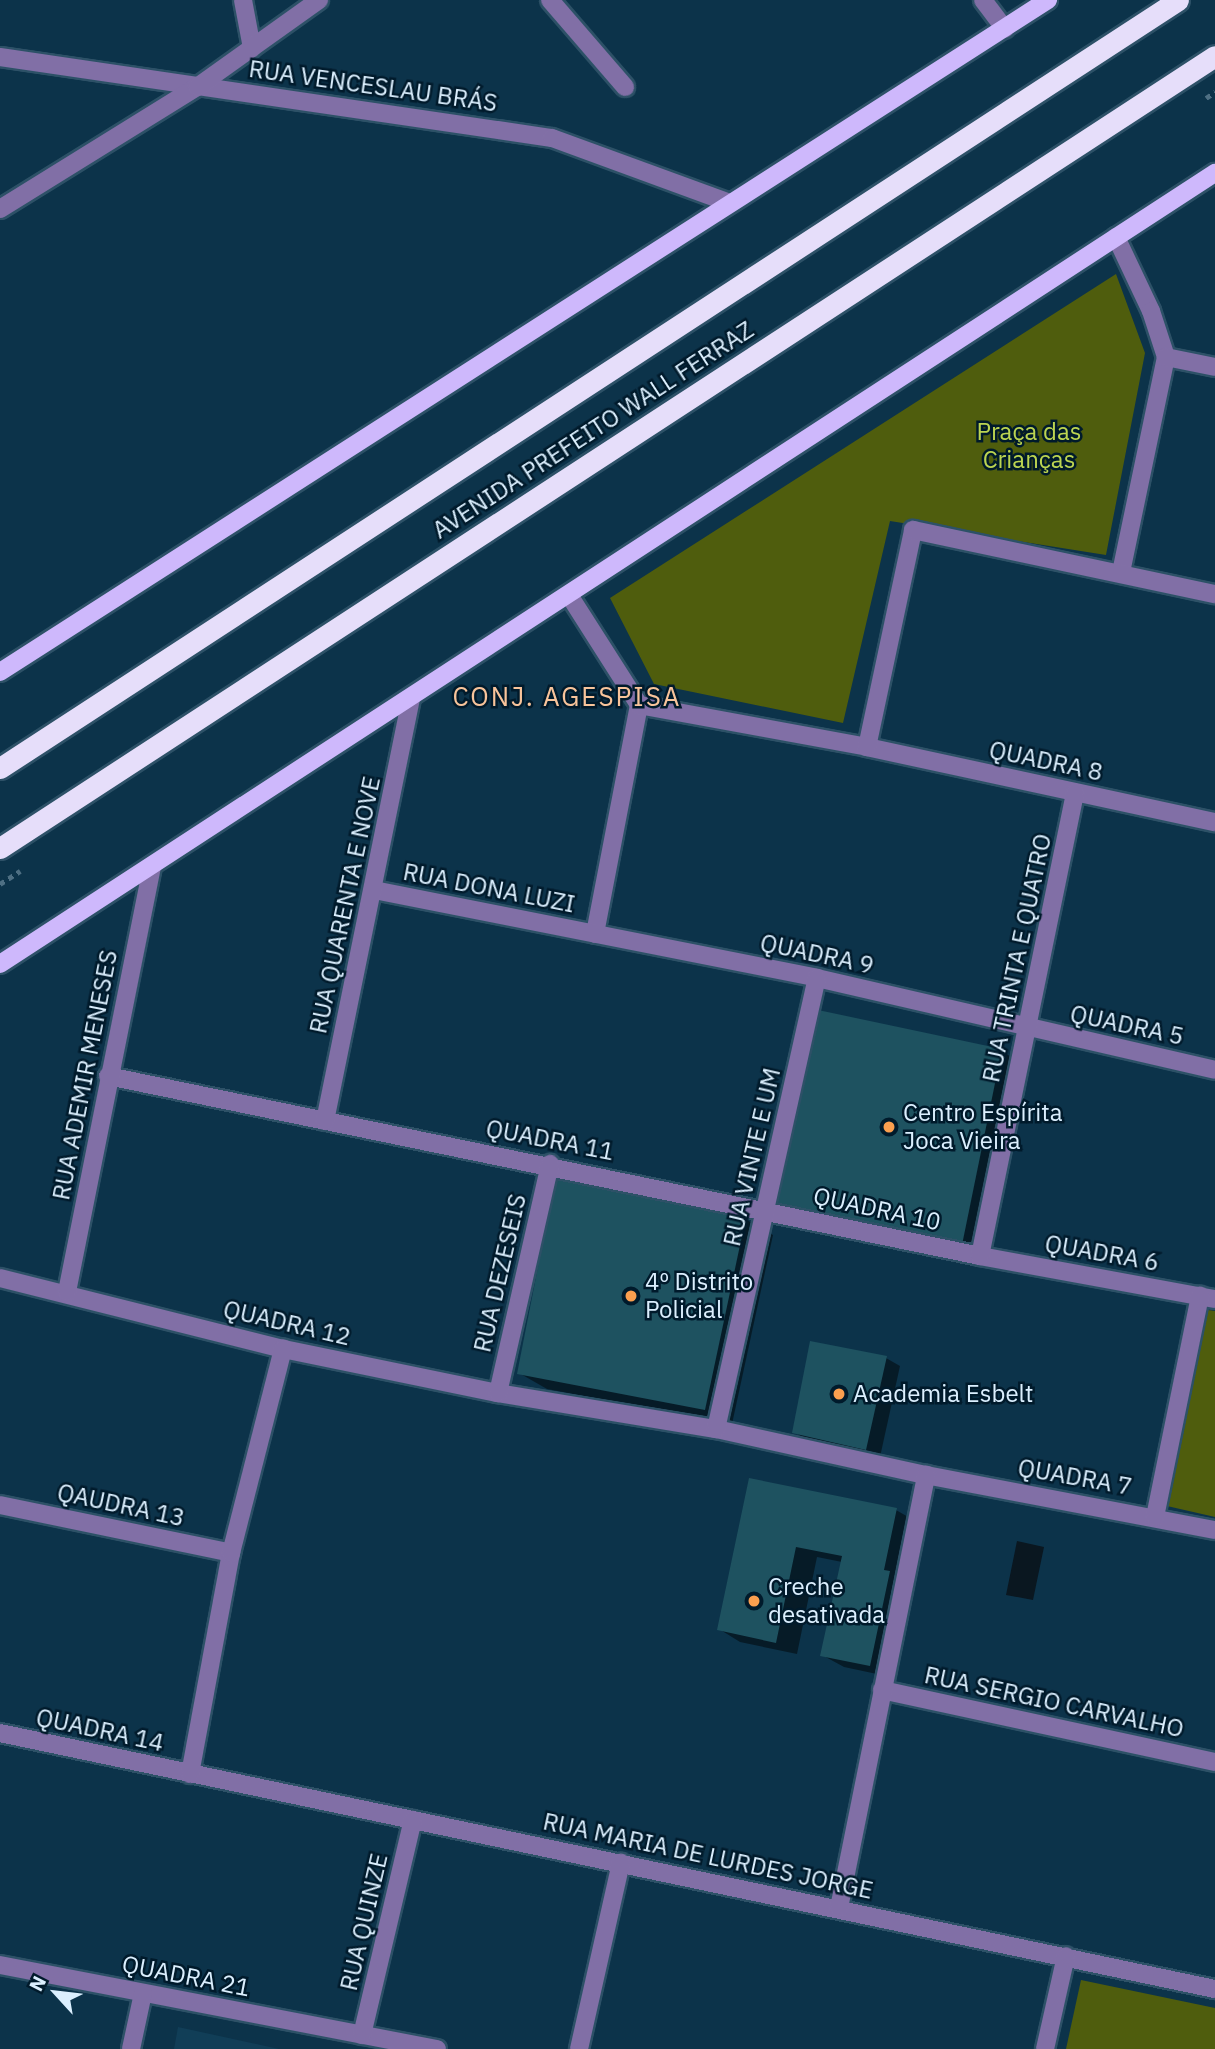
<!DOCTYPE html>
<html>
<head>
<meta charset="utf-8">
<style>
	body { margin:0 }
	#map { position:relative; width:1215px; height:2049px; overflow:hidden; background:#0c334a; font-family:"IBM Plex Sans",sans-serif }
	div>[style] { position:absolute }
	.built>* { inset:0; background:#113e57 }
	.green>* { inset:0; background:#4f5d0d }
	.water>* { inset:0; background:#0a1720 }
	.shadow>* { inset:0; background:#0007 }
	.building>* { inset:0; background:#1e5260 }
	.path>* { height:4.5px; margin-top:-2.25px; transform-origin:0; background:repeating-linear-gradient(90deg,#4e6f83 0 5px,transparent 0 10px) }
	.roads { filter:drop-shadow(2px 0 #2d5167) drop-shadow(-2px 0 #2d5167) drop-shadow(0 2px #2d5167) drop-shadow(0 -2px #2d5167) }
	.minor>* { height:18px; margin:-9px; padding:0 9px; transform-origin:9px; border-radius:9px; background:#816fa6 }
	.major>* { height:18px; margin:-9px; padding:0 9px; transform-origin:9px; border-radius:9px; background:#ceb8fc }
	.highway>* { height:21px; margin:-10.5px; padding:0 10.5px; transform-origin:10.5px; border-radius:10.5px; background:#e6defa }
	.dots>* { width:19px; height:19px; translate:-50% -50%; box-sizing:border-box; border:4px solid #001a2b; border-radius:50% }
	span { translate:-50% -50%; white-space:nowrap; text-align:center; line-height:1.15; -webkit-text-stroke:5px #001a2b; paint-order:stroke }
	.street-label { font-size:24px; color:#dbeffe }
	.park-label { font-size:24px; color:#bcd551 }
	.poi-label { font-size:24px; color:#dbeffe }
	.left { translate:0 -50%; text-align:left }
	.neighbourhood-label { font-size:26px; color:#f8c49b; letter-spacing:2px }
	.north { position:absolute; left:21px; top:1958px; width:70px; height:70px; -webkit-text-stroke:5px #001a2b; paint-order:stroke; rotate:297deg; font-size:19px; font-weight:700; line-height:28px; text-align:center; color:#dbeffe }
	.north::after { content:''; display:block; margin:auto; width:24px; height:32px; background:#dbeffe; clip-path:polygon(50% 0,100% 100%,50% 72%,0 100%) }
</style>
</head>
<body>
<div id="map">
	<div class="built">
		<i style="clip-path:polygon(178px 2027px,279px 2049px,174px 2049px)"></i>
	</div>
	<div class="green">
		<i style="clip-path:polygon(1116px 274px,1145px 353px,1106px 555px,890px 521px,843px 723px,654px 684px,610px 598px)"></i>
		<i style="clip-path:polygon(1208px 1310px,1215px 1311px,1215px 1517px,1167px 1506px)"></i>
		<i style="clip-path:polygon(1081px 1980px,1215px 2008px,1215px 2049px,1066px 2049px)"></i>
	</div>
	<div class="water">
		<i style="clip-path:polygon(1017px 1541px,1044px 1547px,1033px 1600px,1006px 1595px)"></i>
	</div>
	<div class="shadow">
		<i style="clip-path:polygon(1001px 1051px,1029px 1067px,990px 1259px,803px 1221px)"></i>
		<i style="clip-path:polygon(745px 1219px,773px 1235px,732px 1424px,547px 1389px,519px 1373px)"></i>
		<i style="clip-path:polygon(886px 1358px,900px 1366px,880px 1457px,808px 1440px,794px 1432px)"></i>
		<i style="clip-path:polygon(750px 1480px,896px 1510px,917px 1522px,891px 1677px,844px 1667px,822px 1655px,842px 1562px,817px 1557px,797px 1654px,740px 1642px,719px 1629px)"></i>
	</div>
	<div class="building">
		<i style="clip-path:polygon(818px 1010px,1002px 1049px,962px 1245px,773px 1206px)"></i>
		<i style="clip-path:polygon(556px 1175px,746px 1217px,705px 1410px,517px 1374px)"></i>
		<i style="clip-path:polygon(810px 1341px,887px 1356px,866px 1450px,792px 1433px)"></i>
		<i style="clip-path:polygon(749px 1478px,897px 1508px,884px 1570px,890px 1571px,870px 1666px,820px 1656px,842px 1556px,796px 1547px,776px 1643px,717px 1630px)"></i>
	</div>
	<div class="path">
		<i style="left:1206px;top:98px;width:11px;rotate:-34deg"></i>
		<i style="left:0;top:884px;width:24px;rotate:-33deg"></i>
	</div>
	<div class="roads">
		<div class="minor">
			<i style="left:243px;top:0;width:49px;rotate:79.4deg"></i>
			<i style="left:550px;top:0;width:115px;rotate:49.2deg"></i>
			<i style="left:983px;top:0;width:36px;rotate:53deg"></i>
			<i style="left:0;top:57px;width:558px;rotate:8.35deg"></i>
			<i style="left:552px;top:138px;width:189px;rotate:20.1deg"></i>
			<i style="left:0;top:209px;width:232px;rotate:-31.8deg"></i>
			<i style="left:197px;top:87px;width:150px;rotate:-35.5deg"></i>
			<i style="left:1116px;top:237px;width:82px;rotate:64.7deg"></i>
			<i style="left:1151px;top:311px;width:48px;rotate:71.9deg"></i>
			<i style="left:1166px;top:357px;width:220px;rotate:101.8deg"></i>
			<i style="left:1166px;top:357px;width:50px;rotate:11.5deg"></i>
			<i style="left:569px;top:595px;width:130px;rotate:57.5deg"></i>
			<i style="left:639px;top:705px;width:233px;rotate:100.9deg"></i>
			<i style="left:639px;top:705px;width:232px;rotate:10.4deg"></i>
			<i style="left:867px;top:747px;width:356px;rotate:12.2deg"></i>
			<i style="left:867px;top:747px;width:222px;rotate:-78deg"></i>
			<i style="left:913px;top:530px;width:309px;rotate:12deg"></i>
			<i style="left:374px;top:890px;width:452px;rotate:11.2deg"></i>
			<i style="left:817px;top:978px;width:408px;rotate:13deg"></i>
			<i style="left:108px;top:1076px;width:890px;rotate:11.66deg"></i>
			<i style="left:980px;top:1256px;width:239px;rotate:10.4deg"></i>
			<i style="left:325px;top:1121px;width:431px;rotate:-78.5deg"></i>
			<i style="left:980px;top:1256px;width:473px;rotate:-78.4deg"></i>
			<i style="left:0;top:1278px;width:292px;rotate:14.1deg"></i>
			<i style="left:283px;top:1349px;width:219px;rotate:11.6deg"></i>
			<i style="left:498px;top:1393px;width:221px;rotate:9.4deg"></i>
			<i style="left:716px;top:1429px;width:215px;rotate:12.4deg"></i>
			<i style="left:926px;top:1475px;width:294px;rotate:10.8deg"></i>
			<i style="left:67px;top:1292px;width:432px;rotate:-78.7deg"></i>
			<i style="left:498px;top:1393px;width:235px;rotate:-77.2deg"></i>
			<i style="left:716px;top:1429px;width:462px;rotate:-77.4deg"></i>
			<i style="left:0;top:1505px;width:236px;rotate:11.7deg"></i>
			<i style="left:1155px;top:1517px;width:226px;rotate:-78.5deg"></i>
			<i style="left:882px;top:1690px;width:341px;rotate:12.2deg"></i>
			<i style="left:0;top:1733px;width:1242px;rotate:11.9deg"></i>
			<i style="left:190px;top:1774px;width:225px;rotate:-79.5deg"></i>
			<i style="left:231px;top:1553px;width:211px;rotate:-75.7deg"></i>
			<i style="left:839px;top:1908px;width:442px;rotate:-78.6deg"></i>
			<i style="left:0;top:1965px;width:445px;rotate:10.9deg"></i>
			<i style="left:362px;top:2035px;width:221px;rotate:-76.7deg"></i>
			<i style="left:131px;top:2049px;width:57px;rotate:-77.9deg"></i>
			<i style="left:579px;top:2049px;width:191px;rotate:-77.3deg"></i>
			<i style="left:1045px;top:2049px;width:95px;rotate:-77.3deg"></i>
		</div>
		<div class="major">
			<i style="left:0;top:672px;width:1245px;rotate:-32.67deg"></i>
			<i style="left:0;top:964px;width:1450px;rotate:-33.07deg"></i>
		</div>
		<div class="highway">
			<i style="left:0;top:768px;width:1406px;rotate:-33.1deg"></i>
			<i style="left:0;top:848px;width:1450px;rotate:-33.1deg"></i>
		</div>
	</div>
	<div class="dots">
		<i style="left:889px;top:1127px;background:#fa9f4f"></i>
		<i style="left:631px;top:1296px;background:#fa9f4f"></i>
		<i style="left:839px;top:1394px;background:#fa9f4f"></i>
		<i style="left:754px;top:1601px;background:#fa9f4f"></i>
	</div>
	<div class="street-label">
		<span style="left:373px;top:86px;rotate:8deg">RUA VENCESLAU BRÁS</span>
		<span style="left:593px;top:430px;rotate:-33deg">AVENIDA PREFEITO WALL FERRAZ</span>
		<span style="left:1046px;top:761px;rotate:12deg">QUADRA 8</span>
		<span style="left:489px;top:888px;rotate:11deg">RUA DONA LUZI</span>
		<span style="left:345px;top:905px;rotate:-78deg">RUA QUARENTA E NOVE</span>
		<span style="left:817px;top:954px;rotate:12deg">QUADRA 9</span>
		<span style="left:1017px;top:958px;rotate:-78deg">RUA TRINTA E QUATRO</span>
		<span style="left:1127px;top:1025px;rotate:12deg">QUADRA 5</span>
		<span style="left:85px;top:1075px;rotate:-79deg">RUA ADEMIR MENESES</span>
		<span style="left:550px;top:1140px;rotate:11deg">QUADRA 11</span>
		<span style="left:752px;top:1157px;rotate:-77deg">RUA VINTE E UM</span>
		<span style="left:877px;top:1209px;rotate:12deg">QUADRA 10</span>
		<span style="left:1102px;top:1253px;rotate:10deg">QUADRA 6</span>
		<span style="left:500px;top:1273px;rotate:-77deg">RUA DEZESEIS</span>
		<span style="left:287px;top:1323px;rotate:13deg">QUADRA 12</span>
		<span style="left:1075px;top:1477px;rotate:10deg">QUADRA 7</span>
		<span style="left:121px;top:1505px;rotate:12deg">QAUDRA 13</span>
		<span style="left:1054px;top:1702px;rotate:12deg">RUA SERGIO CARVALHO</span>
		<span style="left:100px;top:1730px;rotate:12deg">QUADRA 14</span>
		<span style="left:708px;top:1856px;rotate:12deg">RUA MARIA DE LURDES JORGE</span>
		<span style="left:364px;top:1922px;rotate:-77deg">RUA QUINZE</span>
		<span style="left:186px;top:1976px;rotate:11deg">QUADRA 21</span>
	</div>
	<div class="park-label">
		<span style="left:1029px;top:446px">Praça das<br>Crianças</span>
	</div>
	<div class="poi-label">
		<span class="left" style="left:903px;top:1127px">Centro Espírita<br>Joca Vieira</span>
		<span class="left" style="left:645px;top:1296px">4º Distrito<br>Policial</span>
		<span class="left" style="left:853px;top:1394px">Academia Esbelt</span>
		<span class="left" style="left:768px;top:1601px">Creche<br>desativada</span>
	</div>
	<div class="neighbourhood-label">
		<span style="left:567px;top:697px">CONJ. AGESPISA</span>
	</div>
	<div class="north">N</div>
</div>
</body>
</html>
